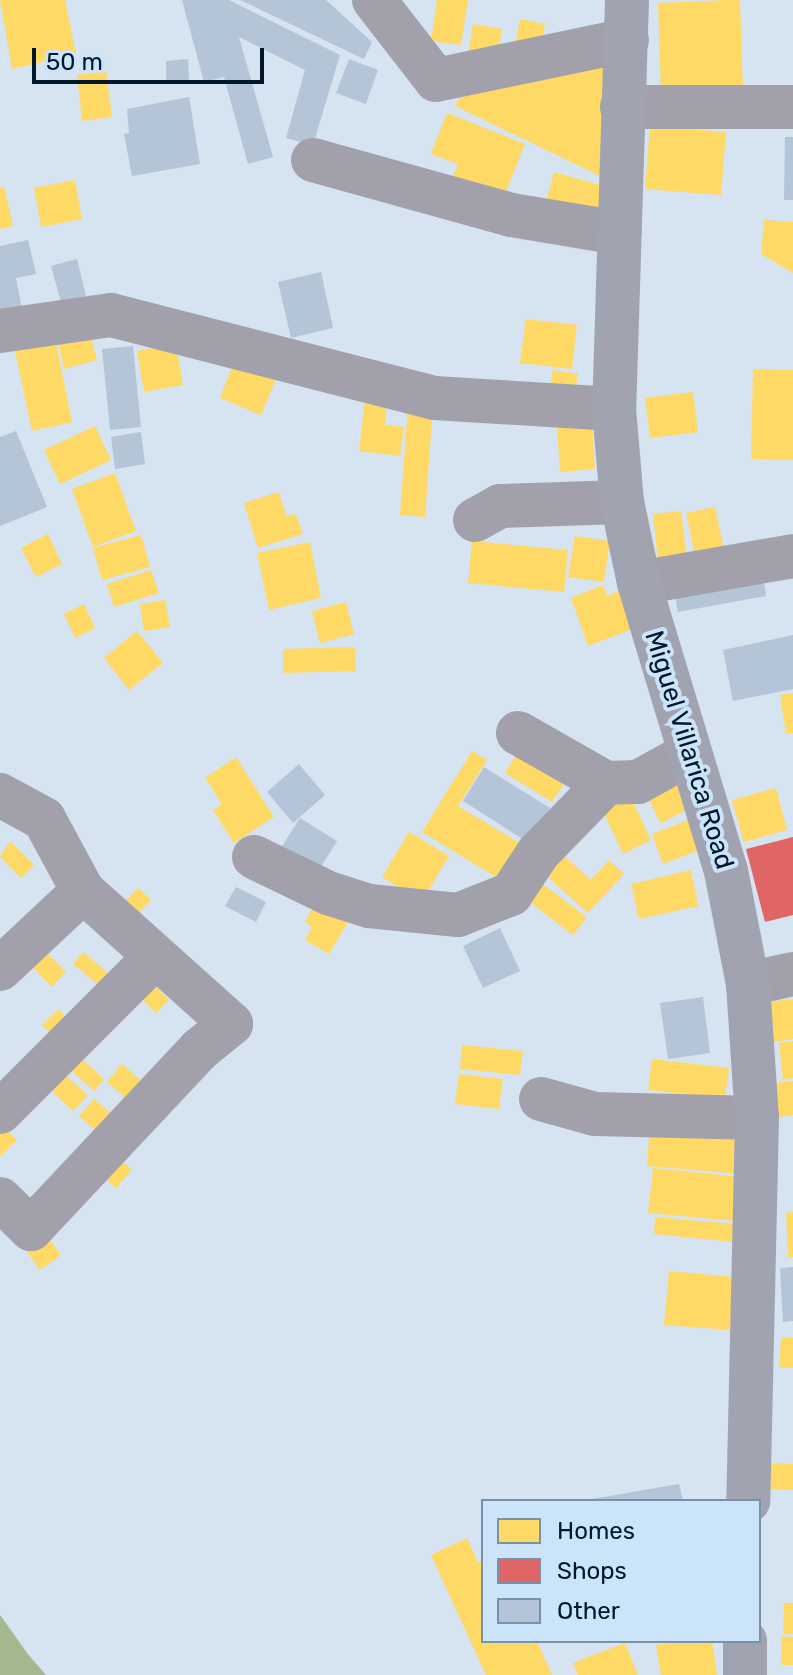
<!DOCTYPE html>
<html>
<head>
<meta charset="utf-8">
<style>
	body { margin:0 }
	#map { position:relative; width:793px; height:1675px; overflow:hidden; background:#d6e3f0; font-family:Rubik,sans-serif }
	div>[style] { position:absolute }
	.water>* { inset:0; background:#a3b88c }
	.homes>* { inset:0; background:#ffd966 }
	.shops>* { inset:0; background:#e06666 }
	.building>* { inset:0; background:#b3c5d6 }
	.minor>* { height:44px; margin:-22px; padding:0 22px; transform-origin:22px; border-radius:22px; background:#a2a1ab }
	.major>* { height:44px; margin:-22px; padding:0 22px; transform-origin:22px; border-radius:22px; background:#a2a3b0 }
	span { translate:-50% -50%; white-space:nowrap; text-align:center; line-height:1.15; -webkit-text-stroke:8px #cbe4fa; paint-order:stroke }
	.street-label { font-size:26px; color:#00182c }
	.legend { position:absolute; left:481px; top:1499px; width:280px; height:144px; box-sizing:border-box; background:#cbe4fa; border:2px solid #7a92a8; margin:0; padding:10px 14px; list-style:none; font-size:24px; color:#00182c }
	.legend li { display:flex; align-items:center; gap:16px; height:40px }
	.legend b { width:40px; border:2px solid #7a92a8 }
	.scale { position:absolute; left:32px; top:48px; width:232px; height:36px; box-sizing:border-box; border:4px solid #00182c; border-top:0; padding-left:10px; font-size:24px; line-height:28px; white-space:nowrap; color:#00182c; -webkit-text-stroke:6px #cbe4fa; paint-order:stroke }
</style>
</head>
<body>
<div id="map">
	<div class="water">
		<i style="clip-path:polygon(0 1615px,27px 1653px,46px 1675px,0 1675px)"></i>
	</div>
	<div class="homes">
		<i style="clip-path:polygon(0 0,65px 0,76px 54px,12px 69px)"></i>
		<i style="clip-path:polygon(437px 0,468px 0,461px 45px,431px 41px)"></i>
		<i style="clip-path:polygon(727px 0,740px 0,743px 91px,661px 94px,658px 3px)"></i>
		<i style="clip-path:polygon(520px 19px,545px 24px,540px 51px,515px 46px)"></i>
		<i style="clip-path:polygon(473px 24px,502px 29px,495px 67px,467px 62px)"></i>
		<i style="clip-path:polygon(608px 61px,604px 178px,455px 106px,460px 97px)"></i>
		<i style="clip-path:polygon(106px 71px,112px 117px,82px 121px,77px 75px)"></i>
		<i style="clip-path:polygon(447px 113px,525px 144px,502px 201px,451px 181px,458px 164px,431px 154px)"></i>
		<i style="clip-path:polygon(650px 126px,726px 132px,721px 195px,645px 189px)"></i>
		<i style="clip-path:polygon(554px 172px,604px 186px,605px 230px,543px 213px)"></i>
		<i style="clip-path:polygon(75px 180px,82px 219px,41px 227px,34px 188px)"></i>
		<i style="clip-path:polygon(4px 187px,13px 226px,0 229px,0 188px)"></i>
		<i style="clip-path:polygon(764px 220px,793px 222px,793px 273px,761px 254px)"></i>
		<i style="clip-path:polygon(526px 319px,577px 325px,572px 369px,520px 363px)"></i>
		<i style="clip-path:polygon(53px 328px,72px 422px,32px 431px,12px 337px)"></i>
		<i style="clip-path:polygon(89px 328px,97px 360px,64px 369px,57px 336px)"></i>
		<i style="clip-path:polygon(176px 344px,183px 385px,144px 392px,137px 351px)"></i>
		<i style="clip-path:polygon(236px 357px,278px 374px,261px 415px,220px 398px)"></i>
		<i style="clip-path:polygon(753px 369px,793px 370px,793px 460px,751px 459px)"></i>
		<i style="clip-path:polygon(553px 370px,578px 374px,574px 398px,549px 394px)"></i>
		<i style="clip-path:polygon(693px 392px,698px 432px,650px 438px,645px 398px)"></i>
		<i style="clip-path:polygon(365px 399px,387px 401px,385px 425px,404px 427px,400px 456px,359px 451px)"></i>
		<i style="clip-path:polygon(408px 405px,433px 407px,425px 517px,400px 515px)"></i>
		<i style="clip-path:polygon(592px 421px,595px 469px,560px 472px,557px 424px)"></i>
		<i style="clip-path:polygon(95px 426px,111px 460px,60px 484px,44px 450px)"></i>
		<i style="clip-path:polygon(115px 473px,136px 531px,93px 547px,72px 489px)"></i>
		<i style="clip-path:polygon(279px 492px,286px 516px,296px 514px,303px 534px,258px 548px,244px 503px)"></i>
		<i style="clip-path:polygon(715px 507px,724px 549px,695px 555px,686px 513px)"></i>
		<i style="clip-path:polygon(681px 511px,687px 559px,658px 562px,653px 514px)"></i>
		<i style="clip-path:polygon(48px 534px,62px 564px,36px 577px,21px 548px)"></i>
		<i style="clip-path:polygon(141px 535px,150px 567px,102px 580px,93px 548px)"></i>
		<i style="clip-path:polygon(575px 536px,610px 541px,604px 582px,568px 577px)"></i>
		<i style="clip-path:polygon(472px 541px,568px 550px,564px 592px,468px 583px)"></i>
		<i style="clip-path:polygon(310px 542px,321px 598px,269px 610px,257px 553px)"></i>
		<i style="clip-path:polygon(151px 570px,159px 593px,114px 607px,107px 584px)"></i>
		<i style="clip-path:polygon(603px 585px,607px 596px,619px 591px,633px 629px,588px 646px,571px 598px)"></i>
		<i style="clip-path:polygon(165px 600px,170px 627px,144px 631px,140px 604px)"></i>
		<i style="clip-path:polygon(346px 602px,354px 634px,320px 643px,312px 611px)"></i>
		<i style="clip-path:polygon(84px 604px,95px 628px,75px 638px,64px 614px)"></i>
		<i style="clip-path:polygon(137px 631px,163px 663px,129px 690px,104px 658px)"></i>
		<i style="clip-path:polygon(355px 647px,356px 671px,283px 673px,283px 649px)"></i>
		<i style="clip-path:polygon(793px 693px,793px 733px,786px 734px,780px 695px)"></i>
		<i style="clip-path:polygon(521px 747px,569px 776px,552px 802px,505px 773px)"></i>
		<i style="clip-path:polygon(472px 751px,487px 760px,458px 806px,531px 850px,509px 885px,422px 832px)"></i>
		<i style="clip-path:polygon(236px 757px,274px 817px,234px 843px,213px 810px,222px 804px,205px 778px)"></i>
		<i style="clip-path:polygon(676px 773px,692px 808px,660px 823px,644px 788px)"></i>
		<i style="clip-path:polygon(776px 788px,787px 830px,744px 842px,732px 800px)"></i>
		<i style="clip-path:polygon(631px 798px,651px 840px,623px 854px,603px 811px)"></i>
		<i style="clip-path:polygon(691px 819px,702px 849px,663px 864px,652px 834px)"></i>
		<i style="clip-path:polygon(409px 832px,449px 856px,422px 901px,382px 877px)"></i>
		<i style="clip-path:polygon(10px 841px,34px 865px,21px 878px,0 857px)"></i>
		<i style="clip-path:polygon(561px 853px,591px 880px,609px 860px,624px 874px,588px 913px,543px 873px)"></i>
		<i style="clip-path:polygon(691px 870px,698px 906px,639px 919px,631px 884px)"></i>
		<i style="clip-path:polygon(536px 879px,587px 917px,573px 935px,523px 897px)"></i>
		<i style="clip-path:polygon(138px 888px,151px 900px,132px 919px,120px 907px)"></i>
		<i style="clip-path:polygon(315px 904px,352px 915px,329px 954px,305px 940px,312px 927px,305px 922px)"></i>
		<i style="clip-path:polygon(33px 939px,66px 972px,52px 987px,19px 953px)"></i>
		<i style="clip-path:polygon(83px 952px,118px 981px,108px 993px,73px 964px)"></i>
		<i style="clip-path:polygon(147px 977px,169px 1000px,156px 1013px,133px 990px)"></i>
		<i style="clip-path:polygon(793px 999px,793px 1039px,773px 1042px,768px 1002px)"></i>
		<i style="clip-path:polygon(58px 1009px,76px 1027px,59px 1042px,42px 1025px)"></i>
		<i style="clip-path:polygon(793px 1041px,793px 1078px,783px 1080px,779px 1043px)"></i>
		<i style="clip-path:polygon(462px 1045px,523px 1051px,520px 1075px,460px 1069px)"></i>
		<i style="clip-path:polygon(76px 1053px,104px 1079px,94px 1091px,65px 1065px)"></i>
		<i style="clip-path:polygon(652px 1059px,729px 1068px,725px 1099px,648px 1090px)"></i>
		<i style="clip-path:polygon(122px 1064px,152px 1090px,136px 1107px,107px 1082px)"></i>
		<i style="clip-path:polygon(60px 1070px,88px 1095px,73px 1111px,46px 1086px)"></i>
		<i style="clip-path:polygon(459px 1074px,503px 1079px,499px 1109px,455px 1104px)"></i>
		<i style="clip-path:polygon(793px 1081px,793px 1115px,778px 1117px,774px 1083px)"></i>
		<i style="clip-path:polygon(94px 1099px,117px 1118px,102px 1136px,79px 1116px)"></i>
		<i style="clip-path:polygon(0 1123px,17px 1140px,0 1157px)"></i>
		<i style="clip-path:polygon(650px 1123px,744px 1131px,740px 1174px,647px 1166px)"></i>
		<i style="clip-path:polygon(114px 1154px,132px 1170px,116px 1188px,98px 1172px)"></i>
		<i style="clip-path:polygon(653px 1168px,741px 1177px,736px 1221px,648px 1213px)"></i>
		<i style="clip-path:polygon(793px 1212px,793px 1257px,788px 1257px,786px 1213px)"></i>
		<i style="clip-path:polygon(655px 1217px,735px 1224px,733px 1242px,654px 1234px)"></i>
		<i style="clip-path:polygon(43px 1230px,61px 1255px,40px 1270px,22px 1245px)"></i>
		<i style="clip-path:polygon(669px 1271px,735px 1277px,730px 1330px,664px 1325px)"></i>
		<i style="clip-path:polygon(781px 1337px,793px 1338px,793px 1368px,779px 1367px)"></i>
		<i style="clip-path:polygon(771px 1463px,793px 1464px,793px 1490px,770px 1489px)"></i>
		<i style="clip-path:polygon(467px 1538px,478px 1563px,483px 1561px,483px 1641px,537px 1641px,552px 1675px,486px 1675px,431px 1555px)"></i>
		<i style="clip-path:polygon(784px 1603px,793px 1603px,793px 1634px,783px 1634px)"></i>
		<i style="clip-path:polygon(782px 1636px,793px 1637px,793px 1665px,781px 1665px)"></i>
		<i style="clip-path:polygon(686px 1641px,712px 1641px,717px 1675px,661px 1675px,656px 1645px)"></i>
		<i style="clip-path:polygon(625px 1643px,638px 1675px,578px 1675px,573px 1663px)"></i>
	</div>
	<div class="shops">
		<i style="clip-path:polygon(793px 837px,793px 915px,765px 922px,746px 849px)"></i>
	</div>
	<div class="building">
		<i style="clip-path:polygon(182px 0,229px 0,340px 55px,313px 145px,286px 138px,305px 70px,239px 37px,273px 157px,248px 164px,224px 77px,204px 82px)"></i>
		<i style="clip-path:polygon(240px 0,326px 0,372px 42px,364px 59px)"></i>
		<i style="clip-path:polygon(188px 59px,189px 81px,166px 83px,166px 61px)"></i>
		<i style="clip-path:polygon(349px 59px,378px 70px,366px 104px,336px 93px)"></i>
		<i style="clip-path:polygon(189px 97px,200px 164px,132px 176px,124px 134px,129px 133px,127px 109px)"></i>
		<i style="clip-path:polygon(785px 137px,793px 137px,793px 200px,784px 200px)"></i>
		<i style="clip-path:polygon(28px 240px,36px 274px,16px 278px,22px 310px,0 315px,0 246px)"></i>
		<i style="clip-path:polygon(77px 259px,86px 296px,61px 302px,51px 266px)"></i>
		<i style="clip-path:polygon(321px 272px,333px 328px,291px 338px,278px 282px)"></i>
		<i style="clip-path:polygon(133px 346px,141px 427px,110px 430px,102px 349px)"></i>
		<i style="clip-path:polygon(16px 431px,47px 507px,0 526px,0 437px)"></i>
		<i style="clip-path:polygon(141px 432px,145px 464px,115px 469px,111px 437px)"></i>
		<i style="clip-path:polygon(763px 575px,766px 596px,678px 612px,674px 591px)"></i>
		<i style="clip-path:polygon(793px 635px,793px 689px,733px 701px,723px 650px)"></i>
		<i style="clip-path:polygon(299px 764px,325px 795px,293px 823px,267px 792px)"></i>
		<i style="clip-path:polygon(484px 767px,550px 808px,529px 843px,463px 801px)"></i>
		<i style="clip-path:polygon(300px 818px,337px 841px,316px 875px,279px 851px)"></i>
		<i style="clip-path:polygon(236px 887px,266px 902px,256px 922px,225px 906px)"></i>
		<i style="clip-path:polygon(500px 928px,520px 971px,483px 988px,463px 946px)"></i>
		<i style="clip-path:polygon(703px 997px,710px 1053px,668px 1059px,660px 1003px)"></i>
		<i style="clip-path:polygon(793px 1267px,793px 1321px,783px 1322px,780px 1268px)"></i>
		<i style="clip-path:polygon(679px 1484px,683px 1501px,592px 1501px,592px 1499px)"></i>
	</div>
	<div class="minor">
		<i style="left:374px;top:0;width:101px;rotate:52.2deg"></i>
		<i style="left:436px;top:80px;width:195px;rotate:-11.8deg"></i>
		<i style="left:622px;top:107px;width:171px"></i>
		<i style="left:313px;top:160px;width:205px;rotate:15.5deg"></i>
		<i style="left:511px;top:215px;width:110px;rotate:9.4deg"></i>
		<i style="left:0;top:331px;width:112px;rotate:-8.2deg"></i>
		<i style="left:111px;top:315px;width:333px;rotate:14.4deg"></i>
		<i style="left:434px;top:398px;width:180px;rotate:3.5deg"></i>
		<i style="left:475px;top:520px;width:29px;rotate:-29deg"></i>
		<i style="left:500px;top:506px;width:122px;rotate:-1.9deg"></i>
		<i style="left:639px;top:583px;width:156px;rotate:-9.9deg"></i>
		<i style="left:518px;top:733px;width:101px;rotate:29.6deg"></i>
		<i style="left:0;top:795px;width:50px;rotate:28.6deg"></i>
		<i style="left:44px;top:819px;width:82px;rotate:61.6deg"></i>
		<i style="left:83px;top:891px;width:199px;rotate:41.9deg"></i>
		<i style="left:231px;top:1024px;width:40px;rotate:141deg"></i>
		<i style="left:200px;top:1049px;width:247px;rotate:133.2deg"></i>
		<i style="left:31px;top:1229px;width:43px;rotate:-135.9deg"></i>
		<i style="left:254px;top:857px;width:82px;rotate:25.9deg"></i>
		<i style="left:328px;top:893px;width:43px;rotate:17.6deg"></i>
		<i style="left:369px;top:906px;width:89px;rotate:5.8deg"></i>
		<i style="left:458px;top:915px;width:57px;rotate:-21.6deg"></i>
		<i style="left:511px;top:894px;width:49px;rotate:-56.6deg"></i>
		<i style="left:538px;top:853px;width:98px;rotate:-45.8deg"></i>
		<i style="left:606px;top:783px;width:32px;rotate:-2deg"></i>
		<i style="left:638px;top:782px;width:58px;rotate:-28.8deg"></i>
		<i style="left:0;top:969px;width:114px;rotate:-43.2deg"></i>
		<i style="left:748px;top:984px;width:46px;rotate:-12.5deg"></i>
		<i style="left:541px;top:1099px;width:56px;rotate:15.5deg"></i>
		<i style="left:595px;top:1114px;width:162px;rotate:1.4deg"></i>
		<i style="left:0;top:1112px;width:219px;rotate:-45deg"></i>
	</div>
	<div class="major">
		<i style="left:627px;top:0;width:409px;rotate:91.8deg"></i>
		<i style="left:614px;top:409px;width:93px;rotate:85.1deg"></i>
		<i style="left:622px;top:502px;width:83px;rotate:78.1deg"></i>
		<i style="left:639px;top:583px;width:301px;rotate:73.2deg"></i>
		<i style="left:726px;top:871px;width:115px;rotate:79deg"></i>
		<i style="left:748px;top:984px;width:134px;rotate:86.2deg"></i>
		<i style="left:757px;top:1118px;width:383px;rotate:91.3deg"></i>
		<i style="left:745px;top:1675px;width:34px;rotate:-90deg"></i>
	</div>
	<div class="street-label">
		<span style="left:689px;top:750px;rotate:73deg">Miguel Villarica Road</span>
	</div>
	<ul class="legend">
	<li><b style="height:22px;background:#ffd966"></b>Homes</li>
	<li><b style="height:22px;background:#e06666"></b>Shops</li>
	<li><b style="height:22px;background:#b3c5d6"></b>Other</li>
	</ul>
	<div class="scale">50 m</div>
</div>
</body>
</html>
